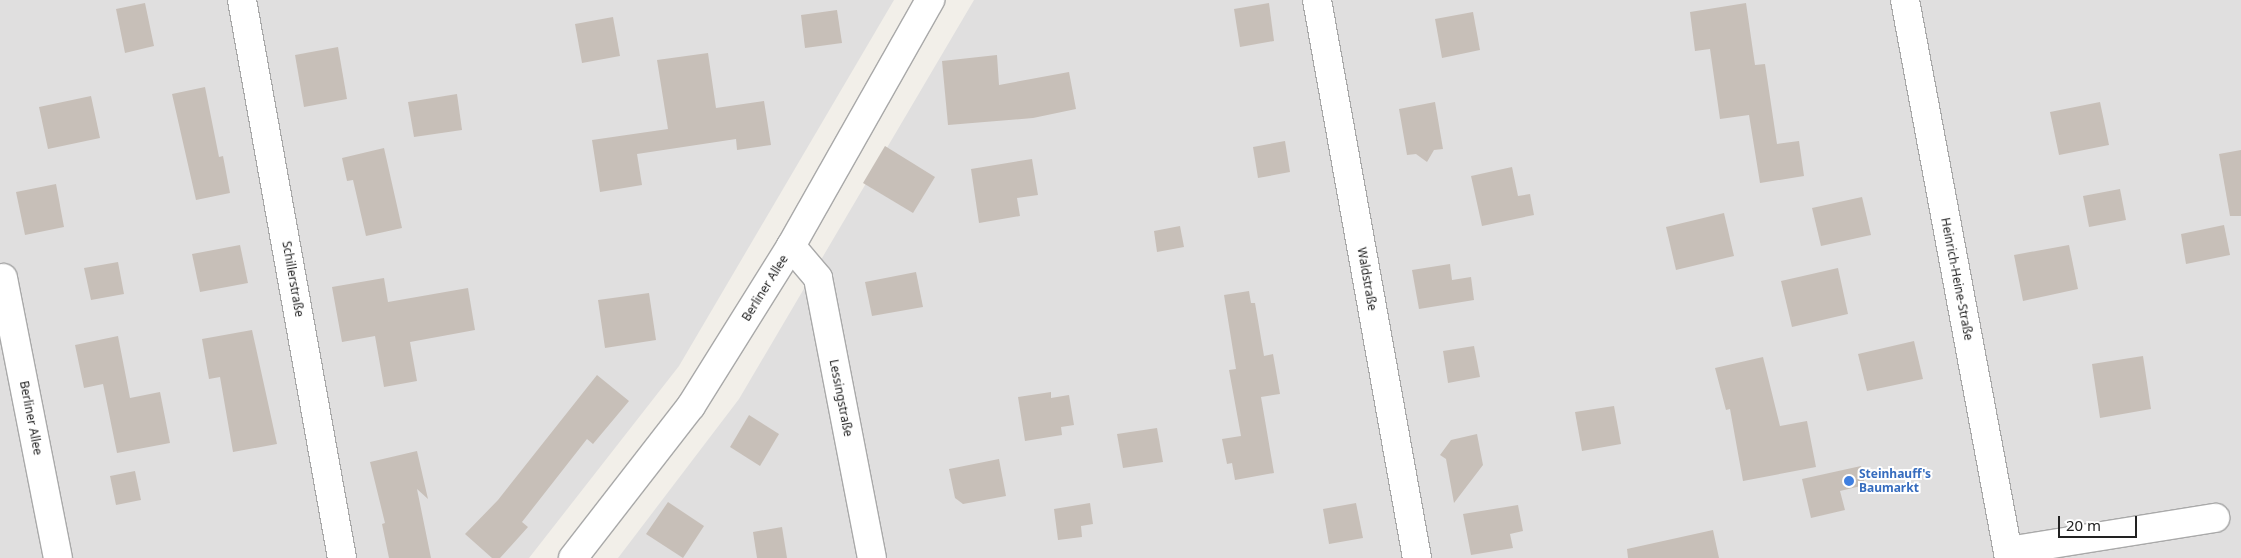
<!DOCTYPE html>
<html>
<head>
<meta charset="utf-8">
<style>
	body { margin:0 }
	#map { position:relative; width:2241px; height:558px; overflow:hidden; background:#f2efe9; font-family:"Noto Sans",sans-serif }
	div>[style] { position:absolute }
	.residential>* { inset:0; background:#e0dfdf }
	.building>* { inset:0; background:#c7bfb8 }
	.roads { filter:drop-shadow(1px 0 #a9a9a9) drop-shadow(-1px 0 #a9a9a9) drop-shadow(0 1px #a9a9a9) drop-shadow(0 -1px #a9a9a9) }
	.minor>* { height:28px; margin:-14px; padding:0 14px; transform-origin:14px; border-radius:14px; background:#fff }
	.dots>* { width:14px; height:14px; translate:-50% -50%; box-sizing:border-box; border:2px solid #fff; border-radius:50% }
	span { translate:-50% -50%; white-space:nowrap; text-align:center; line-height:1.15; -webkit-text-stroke:4px #fff; paint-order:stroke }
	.street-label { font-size:12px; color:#222 }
	.shop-label { font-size:12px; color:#366cbe; font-weight:700 }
	.left { translate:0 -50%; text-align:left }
	.scale { position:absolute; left:2058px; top:516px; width:79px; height:22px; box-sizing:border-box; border:2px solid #222; border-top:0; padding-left:6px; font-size:15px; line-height:18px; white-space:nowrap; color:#222; -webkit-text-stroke:4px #fff; paint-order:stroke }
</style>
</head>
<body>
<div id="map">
	<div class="residential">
		<i style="clip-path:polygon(0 0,894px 0,679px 366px,529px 558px,0 558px)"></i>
		<i style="clip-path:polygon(974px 0,2241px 0,2241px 558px,618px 558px,739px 399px)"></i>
	</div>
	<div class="building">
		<i style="clip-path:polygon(145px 3px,154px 46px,125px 53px,116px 9px)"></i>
		<i style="clip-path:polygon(1269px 3px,1274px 41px,1240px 47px,1234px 9px)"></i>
		<i style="clip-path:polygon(1746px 3px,1755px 65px,1765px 64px,1777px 144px,1799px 141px,1804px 176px,1760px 183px,1749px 115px,1720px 119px,1710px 49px,1695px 51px,1690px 12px)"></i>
		<i style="clip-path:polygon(837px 10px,842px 43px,805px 48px,801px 15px)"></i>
		<i style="clip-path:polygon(1473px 12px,1480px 50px,1442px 58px,1435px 19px)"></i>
		<i style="clip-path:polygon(613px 17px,620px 56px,582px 63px,575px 24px)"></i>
		<i style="clip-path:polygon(338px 47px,347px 99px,304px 107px,295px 55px)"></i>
		<i style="clip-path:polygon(708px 53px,716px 108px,764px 101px,771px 145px,737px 150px,736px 139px,637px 154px,642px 185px,600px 192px,592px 140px,668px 129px,657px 60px)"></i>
		<i style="clip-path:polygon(997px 55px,999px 85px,1069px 72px,1076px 109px,1033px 118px,948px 125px,942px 61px)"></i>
		<i style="clip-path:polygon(205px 87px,219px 157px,223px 156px,230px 193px,196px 200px,172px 94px)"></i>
		<i style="clip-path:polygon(457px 94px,462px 130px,414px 137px,408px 102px)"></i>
		<i style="clip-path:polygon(91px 96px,100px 138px,48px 149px,39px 107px)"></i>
		<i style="clip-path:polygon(1435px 102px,1443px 149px,1434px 150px,1427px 162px,1416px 154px,1407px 155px,1399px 109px)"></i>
		<i style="clip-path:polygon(2100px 102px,2109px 145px,2059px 155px,2050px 112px)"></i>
		<i style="clip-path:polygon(1285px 141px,1290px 172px,1258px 178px,1253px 147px)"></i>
		<i style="clip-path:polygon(885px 146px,935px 177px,913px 213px,863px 183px)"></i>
		<i style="clip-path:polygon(384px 148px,402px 228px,366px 236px,353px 180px,347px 181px,342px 158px)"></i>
		<i style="clip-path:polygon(2241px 150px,2241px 216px,2230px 216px,2219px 154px)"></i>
		<i style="clip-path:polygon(1032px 159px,1038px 195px,1017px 198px,1020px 216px,979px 223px,971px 169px)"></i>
		<i style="clip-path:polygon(1512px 167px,1518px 196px,1530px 194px,1534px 215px,1482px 226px,1471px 176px)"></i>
		<i style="clip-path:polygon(56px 184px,64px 227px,25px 235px,16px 192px)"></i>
		<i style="clip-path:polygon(2120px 189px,2126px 220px,2089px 227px,2083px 196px)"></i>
		<i style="clip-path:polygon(1862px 197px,1871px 235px,1821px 246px,1812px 208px)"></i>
		<i style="clip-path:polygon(1724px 213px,1734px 256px,1676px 270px,1666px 227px)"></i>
		<i style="clip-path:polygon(2224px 225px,2230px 255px,2186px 264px,2181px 234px)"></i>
		<i style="clip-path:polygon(1180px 226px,1184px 247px,1157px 252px,1154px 231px)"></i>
		<i style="clip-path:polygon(240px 245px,248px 283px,200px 292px,192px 254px)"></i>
		<i style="clip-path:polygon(2069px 245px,2078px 289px,2023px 301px,2014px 255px)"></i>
		<i style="clip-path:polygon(118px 262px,124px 294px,91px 300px,84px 268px)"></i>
		<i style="clip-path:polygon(1450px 264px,1452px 280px,1471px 277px,1474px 300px,1419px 309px,1412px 270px)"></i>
		<i style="clip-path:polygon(1838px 268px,1848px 314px,1792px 327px,1781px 281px)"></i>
		<i style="clip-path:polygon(916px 272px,923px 307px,872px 316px,865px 282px)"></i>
		<i style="clip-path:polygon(384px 278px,388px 302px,468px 288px,475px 330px,410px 342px,417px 381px,384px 387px,375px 336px,342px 342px,332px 287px)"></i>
		<i style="clip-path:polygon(1249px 291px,1251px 303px,1255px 303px,1264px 356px,1273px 354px,1280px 394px,1261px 397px,1274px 473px,1235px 480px,1232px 463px,1227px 464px,1222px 439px,1241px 436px,1229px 370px,1236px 369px,1224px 295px)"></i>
		<i style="clip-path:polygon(649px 293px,656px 340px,605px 348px,598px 300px)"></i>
		<i style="clip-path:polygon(252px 330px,277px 444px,233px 452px,220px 377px,209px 379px,202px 339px)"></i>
		<i style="clip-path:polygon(118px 336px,130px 398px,160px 392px,170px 443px,117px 453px,103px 384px,84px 388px,75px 345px)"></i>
		<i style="clip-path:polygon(1914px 341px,1923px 379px,1867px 391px,1858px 354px)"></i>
		<i style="clip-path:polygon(1474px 346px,1480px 377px,1448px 383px,1443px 351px)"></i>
		<i style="clip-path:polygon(2143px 356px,2151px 409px,2100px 418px,2092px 364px)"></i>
		<i style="clip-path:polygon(1763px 357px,1780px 426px,1807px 421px,1816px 467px,1743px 481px,1730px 409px,1726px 410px,1715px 368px)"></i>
		<i style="clip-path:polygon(597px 375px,629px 401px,593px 444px,587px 439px,522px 522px,528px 527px,500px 558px,492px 558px,465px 534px,498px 500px)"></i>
		<i style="clip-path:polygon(1051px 392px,1051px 398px,1069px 395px,1074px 425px,1061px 427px,1062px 435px,1025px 441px,1018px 397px)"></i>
		<i style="clip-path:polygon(1614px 406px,1621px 444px,1582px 451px,1575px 412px)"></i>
		<i style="clip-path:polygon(749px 415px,779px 434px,760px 466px,730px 447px)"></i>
		<i style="clip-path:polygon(1157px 428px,1163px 462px,1123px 468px,1117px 434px)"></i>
		<i style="clip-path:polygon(1477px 434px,1483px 465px,1454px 503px,1446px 459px,1440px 455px,1451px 440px)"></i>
		<i style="clip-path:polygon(417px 451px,428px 499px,417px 489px,431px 558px,389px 558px,382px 524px,385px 523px,370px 462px)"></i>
		<i style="clip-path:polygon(999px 459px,1006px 496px,963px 504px,955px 498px,949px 469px)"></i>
		<i style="clip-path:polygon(1861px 466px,1865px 485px,1840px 491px,1845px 510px,1811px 518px,1802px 479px)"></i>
		<i style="clip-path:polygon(135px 471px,141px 500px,116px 505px,110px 476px)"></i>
		<i style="clip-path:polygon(668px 502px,704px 526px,683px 558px,646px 534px)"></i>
		<i style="clip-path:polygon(1090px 503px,1093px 524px,1081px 526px,1082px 537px,1058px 540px,1054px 509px)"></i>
		<i style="clip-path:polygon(1356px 503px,1363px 538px,1329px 544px,1323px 509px)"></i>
		<i style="clip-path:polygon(1518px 505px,1523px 531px,1510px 534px,1513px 548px,1471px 555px,1463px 514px)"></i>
		<i style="clip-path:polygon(782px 527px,787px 558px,757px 558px,753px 532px)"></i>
		<i style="clip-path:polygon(1713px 530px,1719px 558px,1628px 558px,1627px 549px)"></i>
	</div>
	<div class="roads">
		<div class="minor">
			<i style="left:242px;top:0;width:567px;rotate:79.84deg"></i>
			<i style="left:1317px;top:0;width:567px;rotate:79.84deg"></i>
			<i style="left:1905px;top:0;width:568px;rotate:79.44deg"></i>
			<i style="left:791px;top:246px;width:42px;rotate:49.8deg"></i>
			<i style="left:818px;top:278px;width:285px;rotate:79.1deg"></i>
			<i style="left:3px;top:278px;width:285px;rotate:78.9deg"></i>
			<i style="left:2008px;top:551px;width:210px;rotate:-9.1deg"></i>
			<i style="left:573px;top:558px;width:192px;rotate:-52.2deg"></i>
			<i style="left:691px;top:406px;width:189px;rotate:-58deg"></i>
			<i style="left:791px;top:246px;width:283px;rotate:-60.5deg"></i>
		</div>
	</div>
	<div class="dots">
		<i style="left:1849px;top:481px;background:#3f7fe0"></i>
	</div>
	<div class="street-label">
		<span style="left:293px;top:279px;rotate:80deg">Schillerstraße</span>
		<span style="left:1367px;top:279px;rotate:80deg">Waldstraße</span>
		<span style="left:1957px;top:279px;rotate:79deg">Heinrich-Heine-Straße</span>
		<span style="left:765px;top:288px;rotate:-58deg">Berliner Allee</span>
		<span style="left:841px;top:398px;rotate:79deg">Lessingstraße</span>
		<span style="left:31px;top:418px;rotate:79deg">Berliner Allee</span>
	</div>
	<div class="shop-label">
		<span class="left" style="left:1859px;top:481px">Steinhauff's<br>Baumarkt</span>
	</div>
	<div class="scale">20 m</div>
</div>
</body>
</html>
